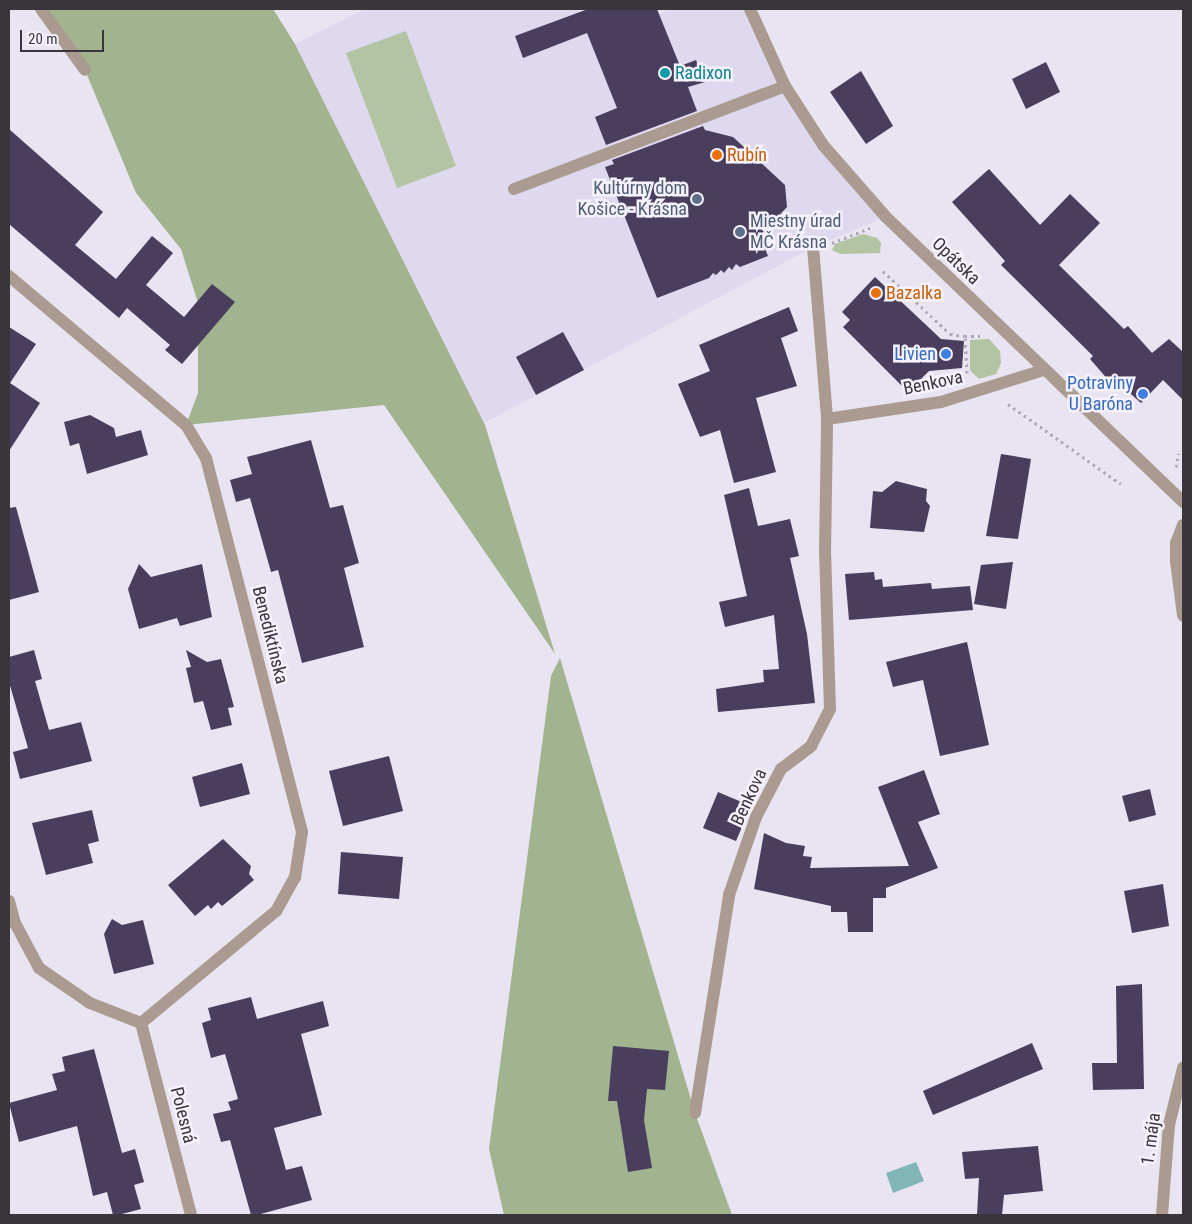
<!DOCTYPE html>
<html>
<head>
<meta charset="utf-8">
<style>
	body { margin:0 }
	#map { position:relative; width:1192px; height:1224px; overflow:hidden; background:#e8e4f1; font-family:"Roboto Condensed",sans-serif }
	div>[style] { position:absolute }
	.commercial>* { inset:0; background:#ded9ef }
	.green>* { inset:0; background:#b3c4a3 }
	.forest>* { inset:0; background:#a1b38f }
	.water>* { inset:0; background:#82b5b7 }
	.building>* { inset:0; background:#493e5d }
	.path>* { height:3px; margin-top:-1.5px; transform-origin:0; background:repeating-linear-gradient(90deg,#aca9b3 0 2.5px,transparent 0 6.5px) }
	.minor>* { height:12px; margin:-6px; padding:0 6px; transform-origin:6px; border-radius:6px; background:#aa9a8f }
	.dots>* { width:14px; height:14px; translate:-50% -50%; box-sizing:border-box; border:2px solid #f6f1fe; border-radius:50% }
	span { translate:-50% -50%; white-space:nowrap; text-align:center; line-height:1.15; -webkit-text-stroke:5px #f6f1fe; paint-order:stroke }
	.culture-label { font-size:18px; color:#0d838f }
	.left { translate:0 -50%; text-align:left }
	.food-label { font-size:18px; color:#c56008 }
	.service-label { font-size:18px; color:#4e5e75 }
	.right { translate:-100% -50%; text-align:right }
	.street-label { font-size:18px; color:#38363b }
	.shop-label { font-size:18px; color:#366cbe }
	.frame { position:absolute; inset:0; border:10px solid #38363b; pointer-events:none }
	.scale { position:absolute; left:20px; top:30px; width:84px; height:22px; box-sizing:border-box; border:2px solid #38363b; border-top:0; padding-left:6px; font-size:15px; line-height:18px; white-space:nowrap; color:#38363b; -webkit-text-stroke:4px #f6f1fe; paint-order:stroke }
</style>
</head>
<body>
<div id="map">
	<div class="commercial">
		<i style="clip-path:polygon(365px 9px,577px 9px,594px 43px,670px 9px,750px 9px,785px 86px,886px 217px,813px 247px,484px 423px,295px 44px)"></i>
	</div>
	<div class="green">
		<i style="clip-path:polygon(406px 31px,456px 166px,397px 188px,346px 53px)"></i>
		<i style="clip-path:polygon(863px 234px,877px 238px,881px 243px,880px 253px,840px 254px,832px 250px,835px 244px)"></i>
		<i style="clip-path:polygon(989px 339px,1000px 351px,1001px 363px,996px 374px,979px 379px,970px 370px,970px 340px)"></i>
	</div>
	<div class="forest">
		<i style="clip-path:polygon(41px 9px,273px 9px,295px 44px,485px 425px,555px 654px,384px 405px,186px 425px,198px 393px,198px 303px,181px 249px,136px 193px,85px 70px)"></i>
		<i style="clip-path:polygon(560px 658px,695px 1113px,732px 1215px,504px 1215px,489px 1149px,551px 676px)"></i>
	</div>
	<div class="water">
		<i style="clip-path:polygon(916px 1162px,924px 1181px,893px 1193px,886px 1173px)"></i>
	</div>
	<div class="building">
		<i style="clip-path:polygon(588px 9px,657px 9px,680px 66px,696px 60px,705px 82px,688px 87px,697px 111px,606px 145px,595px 117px,617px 108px,587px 33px,523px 58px,515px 36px)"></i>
		<i style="clip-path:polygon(1046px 62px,1060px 92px,1026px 109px,1012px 79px)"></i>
		<i style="clip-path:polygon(861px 71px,893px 126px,866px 144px,830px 92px)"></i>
		<i style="clip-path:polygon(703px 126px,705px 130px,733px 137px,785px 185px,787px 207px,761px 235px,758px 232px,768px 256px,740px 267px,736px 264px,732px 270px,729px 267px,724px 273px,721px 270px,716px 275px,713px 273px,709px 278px,657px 298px,605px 167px,614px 164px,612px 160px)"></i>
		<i style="clip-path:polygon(9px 129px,103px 212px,75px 245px,116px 279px,152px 236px,173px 253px,146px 285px,184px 317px,212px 284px,235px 302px,182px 364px,165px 350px,170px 345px,127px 308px,119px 318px,9px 224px)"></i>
		<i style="clip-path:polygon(989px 169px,1040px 225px,1070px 194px,1100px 223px,1059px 265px,1124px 329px,1128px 326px,1152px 353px,1169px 339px,1183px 352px,1183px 400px,1163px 380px,1141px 403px,1113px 378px,1110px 382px,1090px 359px,1093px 356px,1001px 265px,1005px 261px,952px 202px)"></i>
		<i style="clip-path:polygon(875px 277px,941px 339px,964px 341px,962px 368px,929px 371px,908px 392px,843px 327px,850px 320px,842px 312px)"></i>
		<i style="clip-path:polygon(789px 307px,798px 331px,781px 338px,797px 386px,756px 398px,776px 472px,734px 483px,720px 430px,700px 437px,678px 384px,710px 371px,699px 345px)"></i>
		<i style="clip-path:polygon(9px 327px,36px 344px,10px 383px,40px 403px,9px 451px)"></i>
		<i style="clip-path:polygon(563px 332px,584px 370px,536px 395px,516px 357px)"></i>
		<i style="clip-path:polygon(90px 415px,114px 428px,116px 437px,141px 430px,148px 455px,87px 474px,79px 443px,70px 446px,64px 422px)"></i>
		<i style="clip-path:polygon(311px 440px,330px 508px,343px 505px,359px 563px,344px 568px,364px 647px,302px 663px,278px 570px,271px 572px,250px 498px,236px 502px,230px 480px,252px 474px,247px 457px)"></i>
		<i style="clip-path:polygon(1001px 454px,1031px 459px,1018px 539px,986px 536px)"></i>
		<i style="clip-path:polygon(896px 481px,927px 489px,926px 501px,930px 506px,924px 532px,870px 528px,873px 491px,882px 492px)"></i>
		<i style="clip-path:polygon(749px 488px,758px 526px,790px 519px,799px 556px,790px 558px,807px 634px,815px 703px,718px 712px,716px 689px,764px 682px,763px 670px,779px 669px,774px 615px,725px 627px,719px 602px,747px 596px,724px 495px)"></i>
		<i style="clip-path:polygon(16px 507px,39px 592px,9px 600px,9px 508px)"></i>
		<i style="clip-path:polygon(1013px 562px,1006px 609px,974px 604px,981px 565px)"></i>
		<i style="clip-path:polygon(139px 564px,151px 577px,202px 564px,212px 617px,180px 626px,177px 618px,139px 629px,128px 589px)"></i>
		<i style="clip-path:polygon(874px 572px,875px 580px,882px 579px,883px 587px,931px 583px,932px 589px,970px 586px,973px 610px,849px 620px,845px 574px)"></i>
		<i style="clip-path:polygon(967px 642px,989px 745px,940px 756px,923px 680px,893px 687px,886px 662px)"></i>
		<i style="clip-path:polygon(34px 650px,42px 679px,35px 681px,49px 730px,81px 722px,92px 761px,20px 779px,13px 752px,28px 748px,9px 682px,9px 657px)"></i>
		<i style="clip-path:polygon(186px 650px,207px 662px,221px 659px,234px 707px,228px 708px,232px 725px,211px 730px,203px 701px,194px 703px,186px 668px,191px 667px)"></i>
		<i style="clip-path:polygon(389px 756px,403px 811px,343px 826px,329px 771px)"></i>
		<i style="clip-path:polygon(242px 763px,250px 794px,200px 807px,192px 777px)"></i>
		<i style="clip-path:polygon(924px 770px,940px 814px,918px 822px,938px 868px,886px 888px,886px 898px,873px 898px,873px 932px,848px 932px,847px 912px,831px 912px,831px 906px,754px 889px,764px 833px,786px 843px,805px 846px,803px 856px,812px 857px,810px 868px,909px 866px,878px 787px)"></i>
		<i style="clip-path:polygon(1150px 789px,1156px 815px,1129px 822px,1122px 796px)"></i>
		<i style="clip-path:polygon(718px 792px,751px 806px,736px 841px,703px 828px)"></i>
		<i style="clip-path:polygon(92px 810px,99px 841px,88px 844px,93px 863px,46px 875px,32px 823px)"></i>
		<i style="clip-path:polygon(223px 839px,251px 866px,249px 874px,254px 880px,222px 906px,218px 902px,211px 909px,208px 905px,195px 916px,168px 885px)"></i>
		<i style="clip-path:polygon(341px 852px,403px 857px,399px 899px,338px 894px)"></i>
		<i style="clip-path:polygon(1163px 884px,1169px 926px,1132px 933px,1124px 891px)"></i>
		<i style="clip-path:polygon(112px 919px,122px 925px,143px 920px,154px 964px,114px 974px,104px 934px)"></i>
		<i style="clip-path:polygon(1142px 984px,1144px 1089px,1093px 1090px,1092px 1063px,1117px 1063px,1116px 986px)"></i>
		<i style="clip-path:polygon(251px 997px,257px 1019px,323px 1001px,329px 1026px,301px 1034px,322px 1115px,274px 1128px,286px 1170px,302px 1166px,312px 1200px,257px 1215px,251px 1215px,230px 1140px,221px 1142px,213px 1114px,231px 1110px,228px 1102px,238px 1099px,225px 1054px,211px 1058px,202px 1023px,211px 1020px,208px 1008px)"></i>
		<i style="clip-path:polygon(1032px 1043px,1043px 1069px,933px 1115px,923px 1091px)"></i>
		<i style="clip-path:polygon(613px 1046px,669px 1051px,665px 1090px,647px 1089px,644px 1120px,652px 1168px,628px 1172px,617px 1101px,608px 1101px)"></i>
		<i style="clip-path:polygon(94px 1049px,122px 1153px,135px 1149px,144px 1182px,134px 1185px,141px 1209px,118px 1215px,113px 1215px,107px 1192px,93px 1196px,77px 1126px,19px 1142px,9px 1103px,57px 1090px,52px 1074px,65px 1071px,62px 1057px)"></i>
		<i style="clip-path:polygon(1038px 1146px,1043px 1191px,1004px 1195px,1002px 1215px,977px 1215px,979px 1178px,965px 1179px,962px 1152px)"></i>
	</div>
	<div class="path">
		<i style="left:832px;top:243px;width:41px;rotate:-21.5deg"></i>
		<i style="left:883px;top:271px;width:92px;rotate:43.2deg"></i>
		<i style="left:950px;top:334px;width:15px;rotate:8deg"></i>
		<i style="left:967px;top:373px;width:37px;rotate:-93deg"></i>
		<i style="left:965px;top:336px;width:15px"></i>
		<i style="left:1008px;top:404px;width:138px;rotate:35.3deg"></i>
		<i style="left:1176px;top:467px;width:14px;rotate:-78deg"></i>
	</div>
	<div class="minor">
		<i style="left:41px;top:9px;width:75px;rotate:54.2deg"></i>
		<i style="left:750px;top:9px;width:85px;rotate:65.6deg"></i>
		<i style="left:785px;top:86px;width:70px;rotate:57.2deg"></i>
		<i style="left:823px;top:145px;width:96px;rotate:48.8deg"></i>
		<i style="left:886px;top:217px;width:412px;rotate:43.8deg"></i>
		<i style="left:514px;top:189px;width:290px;rotate:-20.8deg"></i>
		<i style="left:813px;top:247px;width:173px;rotate:85.3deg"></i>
		<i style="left:827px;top:419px;width:115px;rotate:-8.5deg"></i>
		<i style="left:941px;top:402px;width:108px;rotate:-17.3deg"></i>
		<i style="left:9px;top:276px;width:231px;rotate:40.1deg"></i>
		<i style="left:186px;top:425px;width:39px;rotate:59deg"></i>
		<i style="left:206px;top:458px;width:386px;rotate:75.6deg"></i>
		<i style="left:302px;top:832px;width:46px;rotate:98.8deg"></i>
		<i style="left:295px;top:877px;width:39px;rotate:119deg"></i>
		<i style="left:276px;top:911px;width:175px;rotate:140.3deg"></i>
		<i style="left:1183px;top:525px;width:19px;rotate:111deg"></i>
		<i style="left:1176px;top:543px;width:18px;rotate:90deg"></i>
		<i style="left:1176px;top:561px;width:55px;rotate:82.7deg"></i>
		<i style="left:9px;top:901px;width:23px;rotate:75deg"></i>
		<i style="left:15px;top:923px;width:51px;rotate:61.9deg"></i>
		<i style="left:39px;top:968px;width:62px;rotate:34.5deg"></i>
		<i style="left:90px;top:1003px;width:55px;rotate:21.4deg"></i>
		<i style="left:141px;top:1023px;width:198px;rotate:75.4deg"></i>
		<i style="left:695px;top:1113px;width:221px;rotate:-81.1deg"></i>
		<i style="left:729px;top:895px;width:83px;rotate:-70.9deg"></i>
		<i style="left:756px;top:817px;width:54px;rotate:-62.5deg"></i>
		<i style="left:781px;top:769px;width:38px;rotate:-37deg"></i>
		<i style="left:811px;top:746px;width:42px;rotate:-62.8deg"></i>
		<i style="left:830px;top:709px;width:156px;rotate:-91.8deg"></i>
		<i style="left:825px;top:553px;width:134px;rotate:-89.1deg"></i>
		<i style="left:1162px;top:1215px;width:90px;rotate:-85.6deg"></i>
		<i style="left:1169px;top:1125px;width:59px;rotate:-76.2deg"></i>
	</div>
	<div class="dots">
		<i style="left:665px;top:73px;background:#0f9aa8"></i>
		<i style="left:717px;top:155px;background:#e8710a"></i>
		<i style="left:697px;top:199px;background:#5c6f8a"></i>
		<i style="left:740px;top:232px;background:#5c6f8a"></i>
		<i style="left:876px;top:293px;background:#e8710a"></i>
		<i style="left:946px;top:354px;background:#3f7fe0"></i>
		<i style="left:1143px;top:394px;background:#3f7fe0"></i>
	</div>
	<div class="culture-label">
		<span class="left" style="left:675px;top:73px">Radixon</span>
	</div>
	<div class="food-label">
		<span class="left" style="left:727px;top:155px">Rubín</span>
		<span class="left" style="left:886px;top:293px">Bazalka</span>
	</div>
	<div class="service-label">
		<span class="right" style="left:687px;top:199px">Kultúrny dom<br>Košice - Krásna</span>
		<span class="left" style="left:750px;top:232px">Miestny úrad<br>MČ Krásna</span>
	</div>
	<div class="street-label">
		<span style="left:956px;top:261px;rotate:44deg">Opátska</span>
		<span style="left:933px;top:383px;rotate:-12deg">Benkova</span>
		<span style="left:270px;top:635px;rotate:76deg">Benediktínska</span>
		<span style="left:749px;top:797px;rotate:-65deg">Benkova</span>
		<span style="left:183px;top:1115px;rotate:76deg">Polesná</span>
		<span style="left:1151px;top:1139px;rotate:-82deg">1. mája</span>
	</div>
	<div class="shop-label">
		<span class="right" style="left:936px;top:354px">Livien</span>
		<span class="right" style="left:1133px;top:394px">Potraviny<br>U Baróna</span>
	</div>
	<div class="frame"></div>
	<div class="scale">20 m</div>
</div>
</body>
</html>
